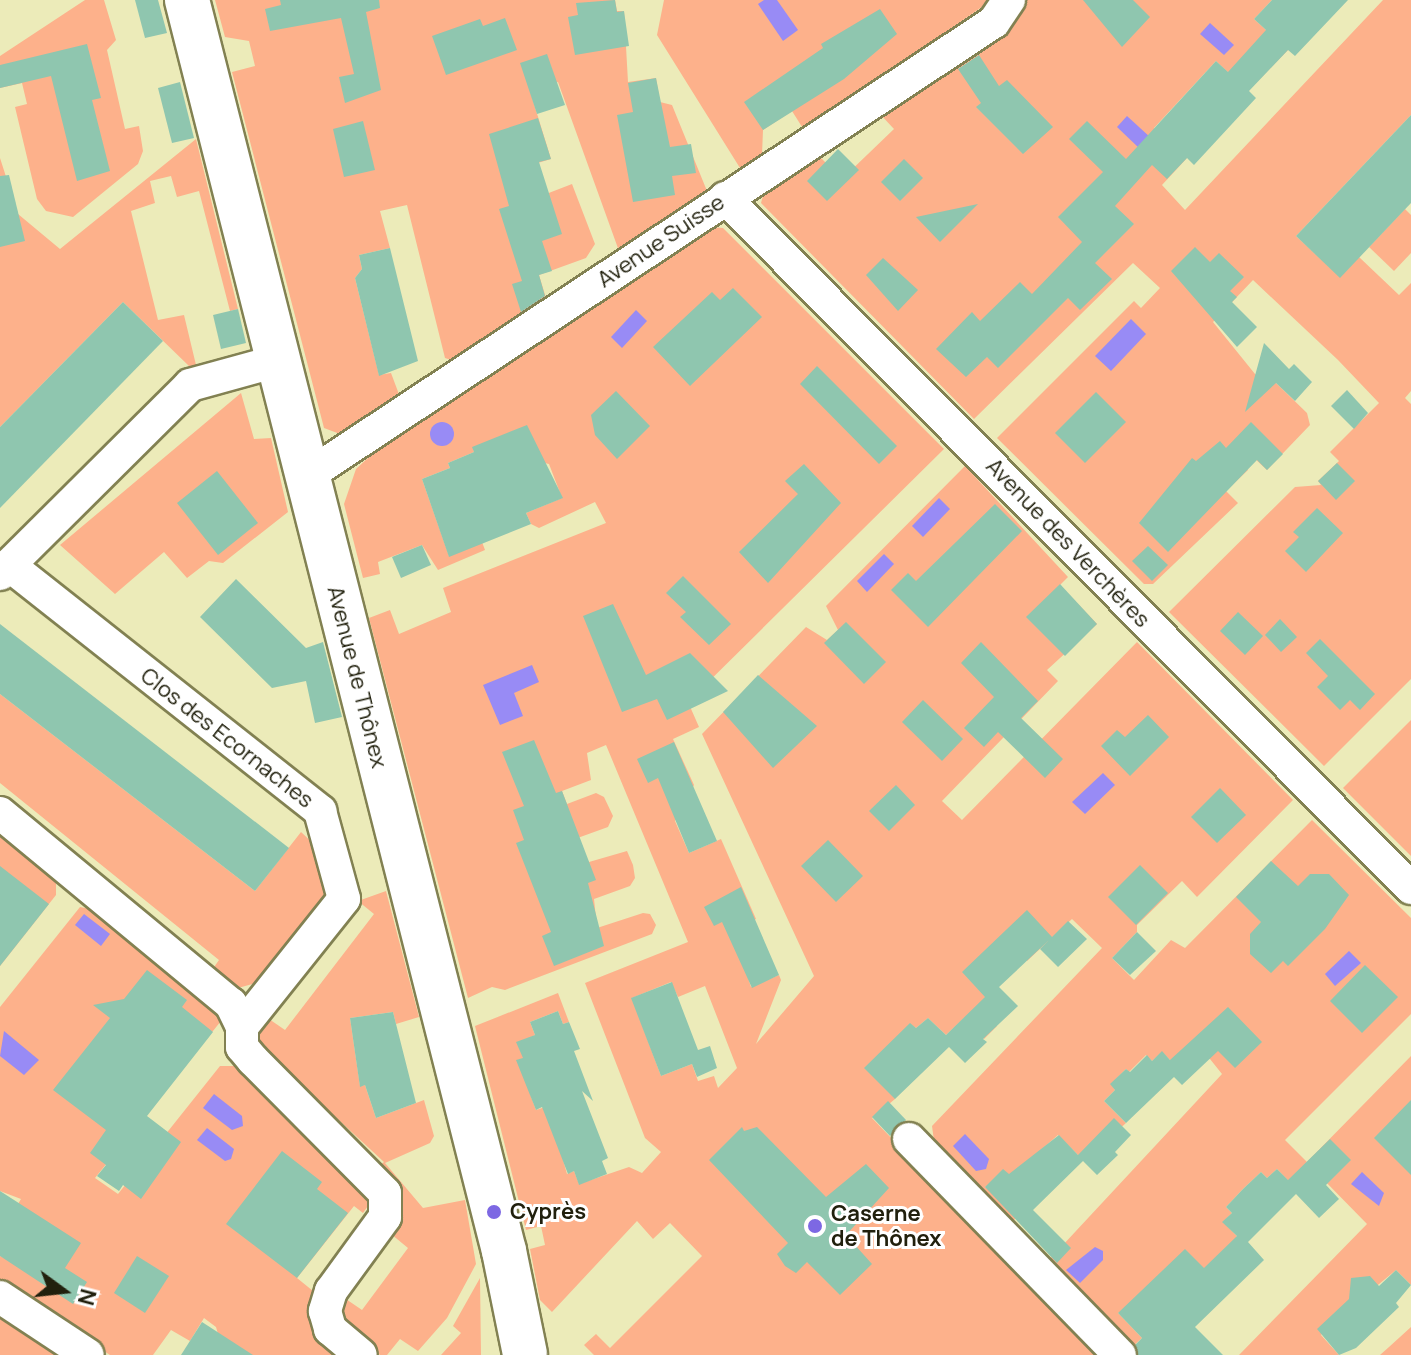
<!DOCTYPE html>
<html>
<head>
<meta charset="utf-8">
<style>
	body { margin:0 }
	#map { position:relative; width:1411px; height:1355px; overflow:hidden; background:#ecebb9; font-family:Manrope,sans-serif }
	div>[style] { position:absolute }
	.green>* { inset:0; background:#fdb18b }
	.water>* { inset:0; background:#988bf5 }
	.round { border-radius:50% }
	.building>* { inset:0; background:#8fc6af }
	.roads { filter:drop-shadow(2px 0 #828152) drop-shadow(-2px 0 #828152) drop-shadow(0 2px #828152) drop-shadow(0 -2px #828152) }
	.minor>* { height:32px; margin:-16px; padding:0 16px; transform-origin:16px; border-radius:16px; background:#fff }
	.secondary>* { height:44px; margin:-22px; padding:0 22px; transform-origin:22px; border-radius:22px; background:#fff }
	.dots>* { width:22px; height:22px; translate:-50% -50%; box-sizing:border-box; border:4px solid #fff; border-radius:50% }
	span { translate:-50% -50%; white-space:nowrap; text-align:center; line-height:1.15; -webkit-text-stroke:6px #fff; paint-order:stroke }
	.street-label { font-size:22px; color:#21200d }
	.poi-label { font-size:22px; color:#21200d; font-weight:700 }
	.left { translate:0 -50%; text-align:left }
	.north { position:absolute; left:24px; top:1251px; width:80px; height:80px; -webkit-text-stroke:6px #fff; paint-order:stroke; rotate:105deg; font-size:22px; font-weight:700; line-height:32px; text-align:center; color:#21200d }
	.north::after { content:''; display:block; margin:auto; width:28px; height:36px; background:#21200d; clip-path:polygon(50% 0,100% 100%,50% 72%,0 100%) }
</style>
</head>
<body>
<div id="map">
	<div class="green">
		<i style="clip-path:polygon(85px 0,104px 0,116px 40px,107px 50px,125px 129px,139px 126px,143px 151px,138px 164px,73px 217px,46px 211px,37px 199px,15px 107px,27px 104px,22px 83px,0 88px,0 56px)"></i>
		<i style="clip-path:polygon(215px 0,615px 0,617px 11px,624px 11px,628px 82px,656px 78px,660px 102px,672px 105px,707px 191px,619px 251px,558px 82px,530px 91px,551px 159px,531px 165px,541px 196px,572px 184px,595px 244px,586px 258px,539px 275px,546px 298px,451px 360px,445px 358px,407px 205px,380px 211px,390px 248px,359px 255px,362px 269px,355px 278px,379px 375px,391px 373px,400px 397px,340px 434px,324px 428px,232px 72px,255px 66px,249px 41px,225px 37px)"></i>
		<i style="clip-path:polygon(664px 0,992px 0,804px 130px,792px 111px,763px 130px,762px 155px,740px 168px,657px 35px)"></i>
		<i style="clip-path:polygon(1027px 0,1272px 0,1254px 19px,1288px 50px,1248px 91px,1216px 61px,1154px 128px,1187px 158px,1162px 185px,1185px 210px,1383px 0,1411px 0,1411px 115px,1296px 236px,1340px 277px,1359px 257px,1399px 295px,1411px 283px,1411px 391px,1405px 398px,1411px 404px,1411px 679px,1324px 766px,1169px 612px,1295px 487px,1321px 485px,1318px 481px,1339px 461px,1330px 452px,1379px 403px,1338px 360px,1253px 280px,1213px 322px,1255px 374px,1276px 383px,1307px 413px,1310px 425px,1267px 470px,1253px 457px,1244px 465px,1248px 470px,1226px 491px,1238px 503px,1153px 584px,1144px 584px,997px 438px,1134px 301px,1141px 308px,1160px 288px,1133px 263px,974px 419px,761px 203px,764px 192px,817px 154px,842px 179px,894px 129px,879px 113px,1005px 30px)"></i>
		<i style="clip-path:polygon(196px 139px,238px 309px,230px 311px,199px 191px,177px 197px,171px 176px,150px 181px,155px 203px,131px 211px,158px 320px,184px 315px,196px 365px,190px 367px,123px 302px,0 427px,0 158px,18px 214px,60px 249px)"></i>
		<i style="clip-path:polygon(1405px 209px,1411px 215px,1411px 253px,1394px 271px,1369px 247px)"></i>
		<i style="clip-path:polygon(evenodd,710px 227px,723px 228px,944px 449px,688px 702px,699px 727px,673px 739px,694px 785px,675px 821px,689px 853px,721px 839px,756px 919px,733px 931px,751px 987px,779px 975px,781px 980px,756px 1044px,814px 976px,702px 734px,806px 627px,827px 640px,838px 630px,826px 606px,965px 466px,1068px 577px,1060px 585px,1097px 624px,1047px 670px,1058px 681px,942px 801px,962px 820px,1137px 642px,1293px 800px,1197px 897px,1182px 881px,1137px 925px,1137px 932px,1112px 958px,1134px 980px,1171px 940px,1185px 948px,1312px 820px,1411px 918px,1411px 1014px,1285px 1140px,1307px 1162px,1411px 1056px,1411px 1285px,1396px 1270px,1332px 1323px,1321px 1335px,1339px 1355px,1239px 1355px,1367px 1224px,1319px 1175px,1299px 1192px,1277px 1169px,1267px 1178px,1261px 1172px,1243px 1189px,1226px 1207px,1232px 1213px,1223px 1222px,1237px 1236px,1225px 1260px,1118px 1313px,1142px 1338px,1131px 1348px,1137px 1355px,1132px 1355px,1049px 1260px,1222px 1074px,1210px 1059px,1170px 1060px,1162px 1052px,1152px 1061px,1146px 1055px,1129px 1072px,1126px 1069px,1111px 1084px,1115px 1090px,1104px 1101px,1126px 1123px,1084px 1161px,1058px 1135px,1011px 1176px,985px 1187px,1022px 1212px,1010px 1224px,935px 1148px,932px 1126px,1102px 948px,1072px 919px,1027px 961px,1023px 957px,979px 1006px,997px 1026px,984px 1039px,964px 1018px,946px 1035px,928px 1018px,916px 1028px,910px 1024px,895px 1099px,872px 1118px,1100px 1355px,594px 1355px,584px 1345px,596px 1334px,610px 1348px,702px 1256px,670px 1223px,653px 1239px,637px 1221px,552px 1312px,540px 1300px,530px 1249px,545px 1245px,541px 1226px,526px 1230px,475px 1026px,558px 993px,569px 1022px,563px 1024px,558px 1011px,530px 1022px,535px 1035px,529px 1038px,530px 1094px,536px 1110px,548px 1106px,567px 1174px,574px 1171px,579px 1184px,629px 1167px,642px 1173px,661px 1152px,645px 1138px,585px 983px,688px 942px,606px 745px,587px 753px,591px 780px,562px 791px,567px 804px,596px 793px,604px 797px,613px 816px,608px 827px,572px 840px,589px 862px,627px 851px,633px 865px,635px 878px,630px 886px,594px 899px,597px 928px,643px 913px,650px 914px,656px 925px,652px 934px,505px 990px,492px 987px,468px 998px,369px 618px,390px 610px,399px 634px,451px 612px,443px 588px,606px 523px,595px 502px,539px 528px,531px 524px,526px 513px,562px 498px,549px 464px,473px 447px,474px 452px,448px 463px,450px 468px,422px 479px,449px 556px,482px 542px,485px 550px,438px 570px,422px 545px,378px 562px,380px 574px,363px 578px,344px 504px,356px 469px,380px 447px,710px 227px,671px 982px,678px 997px,705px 986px,737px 1068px,718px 1088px,714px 1076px,698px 1081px,692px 1064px,661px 1076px,632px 998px,671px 982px)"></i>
		<i style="clip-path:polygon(241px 393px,254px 439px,271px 438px,288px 512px,223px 563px,209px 561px,187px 578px,164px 552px,115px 594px,60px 545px)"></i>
		<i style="clip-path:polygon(0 694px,255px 891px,301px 832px,317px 847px,328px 889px,260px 982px,238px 988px,212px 970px,219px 960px,0 783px)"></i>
		<i style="clip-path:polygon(1411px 720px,1411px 856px,1343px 788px)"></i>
		<i style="clip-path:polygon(0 836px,56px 881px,56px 895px,0 966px)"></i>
		<i style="clip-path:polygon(386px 891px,419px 1017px,396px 1024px,393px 1012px,350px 1018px,360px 1086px,365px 1085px,376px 1118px,424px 1100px,434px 1136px,430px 1143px,385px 1163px,423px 1208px,465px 1200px,476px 1264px,447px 1318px,418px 1351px,400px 1339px,387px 1355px,380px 1355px,340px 1319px,343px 1297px,362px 1310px,408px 1248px,391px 1234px,403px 1205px,401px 1190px,380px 1165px,384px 1162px,259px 1046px,258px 1032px,269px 1019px,285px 1030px,374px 914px,358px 901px)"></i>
		<i style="clip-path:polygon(80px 907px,90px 909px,225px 1016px,95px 1178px,118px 1194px,220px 1066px,236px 1066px,358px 1184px,370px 1203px,363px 1213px,354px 1206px,297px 1278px,313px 1291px,311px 1316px,340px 1355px,224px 1355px,216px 1327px,204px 1318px,190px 1341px,171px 1330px,153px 1355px,110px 1355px,0 1283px,0 1256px,4px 1258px,12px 1214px,21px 1199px,0 1191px,0 1007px)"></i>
		<i style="clip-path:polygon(480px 1278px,481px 1355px,441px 1355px,461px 1333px,453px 1326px)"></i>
		<i style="clip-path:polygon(0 1316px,61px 1355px,0 1355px)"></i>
		<i style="clip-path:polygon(1411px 1327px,1411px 1355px,1380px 1355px,1389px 1347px)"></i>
	</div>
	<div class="water">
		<i style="clip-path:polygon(764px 0,777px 0,798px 30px,783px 41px,758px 4px)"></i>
		<i style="clip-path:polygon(1210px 23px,1234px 45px,1224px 55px,1200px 34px)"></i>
		<i style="clip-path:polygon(1127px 116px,1151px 138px,1140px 149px,1117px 127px)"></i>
		<i style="clip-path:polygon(636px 310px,647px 321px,622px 348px,611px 337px)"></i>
		<i style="clip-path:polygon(1131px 319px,1146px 334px,1111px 371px,1095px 356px)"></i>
		<i class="round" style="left:430px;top:422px;width:24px;height:24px"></i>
		<i style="clip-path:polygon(939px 498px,950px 509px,923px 537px,912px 526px)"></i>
		<i style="clip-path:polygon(884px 554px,894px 564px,867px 592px,857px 581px)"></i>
		<i style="clip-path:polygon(532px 665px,539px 682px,514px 693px,523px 716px,500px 725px,483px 685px)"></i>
		<i style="clip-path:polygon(1103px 773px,1115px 785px,1085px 814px,1072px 802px)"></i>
		<i style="clip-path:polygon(84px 914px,110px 934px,101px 946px,75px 925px)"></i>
		<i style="clip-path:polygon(1349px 951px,1361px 963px,1335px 986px,1325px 974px)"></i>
		<i style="clip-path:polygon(4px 1031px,39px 1060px,24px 1075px,0 1056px)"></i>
		<i style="clip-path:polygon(214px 1094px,242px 1116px,243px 1126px,232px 1130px,203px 1108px)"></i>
		<i style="clip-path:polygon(207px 1128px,234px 1149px,231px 1159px,225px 1161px,197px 1140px)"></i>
		<i style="clip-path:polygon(965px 1134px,989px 1159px,986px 1169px,976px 1171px,953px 1146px)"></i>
		<i style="clip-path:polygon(1362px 1172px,1384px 1193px,1379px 1206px,1351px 1184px)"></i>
		<i style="clip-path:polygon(1095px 1247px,1103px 1251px,1103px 1260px,1080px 1283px,1066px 1270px)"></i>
	</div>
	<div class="building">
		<i style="clip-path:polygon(135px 0,158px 0,167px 33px,145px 38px)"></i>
		<i style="clip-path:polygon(280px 0,379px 0,380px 8px,366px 12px,381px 90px,345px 103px,339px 77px,354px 74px,341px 18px,270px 31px,265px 9px,281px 5px)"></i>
		<i style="clip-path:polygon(615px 0,617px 12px,624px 11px,629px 46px,575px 55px,568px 17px,578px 15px,576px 3px)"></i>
		<i style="clip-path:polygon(1083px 0,1133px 0,1150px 17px,1122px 47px)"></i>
		<i style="clip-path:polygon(1272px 0,1348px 0,1295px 56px,1288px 50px,1268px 71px,1249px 91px,1256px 98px,1194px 165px,1187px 158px,1167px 179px,1152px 165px,1115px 206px,1134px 224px,1095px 263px,1112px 279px,1080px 310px,1068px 298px,998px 368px,987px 357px,966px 377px,936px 349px,972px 312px,980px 321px,1020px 282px,1032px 294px,1082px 242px,1058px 217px,1103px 172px,1069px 139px,1087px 121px,1126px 159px,1216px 61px,1228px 72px,1266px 30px,1254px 19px)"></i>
		<i style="clip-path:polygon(880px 9px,897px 34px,844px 79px,763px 130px,744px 102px,823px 48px,821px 44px)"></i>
		<i style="clip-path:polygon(505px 18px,517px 50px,446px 75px,432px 36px,480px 19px,483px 26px)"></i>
		<i style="clip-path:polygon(87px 44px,101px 98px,92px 100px,110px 171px,77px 181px,51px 76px,0 88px,0 65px)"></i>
		<i style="clip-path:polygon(547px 54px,565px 105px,537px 114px,520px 63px)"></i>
		<i style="clip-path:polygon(979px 55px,999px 86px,1007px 80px,1053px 127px,1023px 154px,976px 107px,981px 103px,958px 69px)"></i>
		<i style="clip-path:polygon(656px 78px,670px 147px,691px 144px,696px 173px,672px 176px,675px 195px,633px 202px,617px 115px,633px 112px,628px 83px)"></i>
		<i style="clip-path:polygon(180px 82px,194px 138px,172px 143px,158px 88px)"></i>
		<i style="clip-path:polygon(1411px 115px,1411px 203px,1340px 278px,1296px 236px)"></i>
		<i style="clip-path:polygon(538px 118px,551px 159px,539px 162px,562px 234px,542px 241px,552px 271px,539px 275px,545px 296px,521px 312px,512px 284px,522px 281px,499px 209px,509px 206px,489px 134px)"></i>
		<i style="clip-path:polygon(363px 121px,375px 170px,344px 177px,333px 129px)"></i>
		<i style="clip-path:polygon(838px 149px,859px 170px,827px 201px,807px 181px)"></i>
		<i style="clip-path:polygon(904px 159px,923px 178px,900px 201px,881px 182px)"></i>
		<i style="clip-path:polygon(9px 175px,25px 241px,0 247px,0 176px)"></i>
		<i style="clip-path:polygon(978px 204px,940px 242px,916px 217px)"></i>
		<i style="clip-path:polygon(1195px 247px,1210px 262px,1219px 253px,1244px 277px,1230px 291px,1237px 297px,1232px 302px,1257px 327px,1237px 347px,1171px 271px)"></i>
		<i style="clip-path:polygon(390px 248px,418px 361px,379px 376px,355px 278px,362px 269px,359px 255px)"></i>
		<i style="clip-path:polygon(883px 258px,918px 290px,898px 311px,866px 275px)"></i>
		<i style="clip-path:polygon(733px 288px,762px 317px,690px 386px,653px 347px,712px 292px,720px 300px)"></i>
		<i style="clip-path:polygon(123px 302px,163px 341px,0 508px,0 427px)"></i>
		<i style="clip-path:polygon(238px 309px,246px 343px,221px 349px,213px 315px)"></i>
		<i style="clip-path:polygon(1264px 343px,1289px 369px,1294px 364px,1312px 382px,1295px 401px,1276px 383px,1245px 412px)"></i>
		<i style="clip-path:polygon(817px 366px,897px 446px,879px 464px,800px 384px)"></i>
		<i style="clip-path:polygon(1347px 390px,1368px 413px,1354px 429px,1331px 406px)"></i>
		<i style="clip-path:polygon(616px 391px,650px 426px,617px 459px,595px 435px,591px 415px)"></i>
		<i style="clip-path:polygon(1096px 392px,1126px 422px,1085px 463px,1055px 433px)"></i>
		<i style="clip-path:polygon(1251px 422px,1283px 454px,1267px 470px,1257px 460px,1168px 552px,1139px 523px,1192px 458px,1196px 461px,1220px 441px,1226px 448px)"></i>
		<i style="clip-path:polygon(527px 425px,563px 498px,526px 513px,531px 524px,449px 557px,422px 479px,450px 468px,448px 463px,474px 452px,472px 447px)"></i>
		<i style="clip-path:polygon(1337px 463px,1355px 481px,1336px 500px,1318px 481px)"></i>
		<i style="clip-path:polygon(804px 464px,841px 503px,768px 583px,739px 552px,798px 494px,785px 481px)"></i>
		<i style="clip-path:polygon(217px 471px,258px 523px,218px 555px,177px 503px)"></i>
		<i style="clip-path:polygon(995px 504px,1022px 531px,928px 627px,891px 590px,908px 573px,916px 581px)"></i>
		<i style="clip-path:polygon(1317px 508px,1343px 533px,1306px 572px,1285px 551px,1299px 537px,1293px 532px)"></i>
		<i style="clip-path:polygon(422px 545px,431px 565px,401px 578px,392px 557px)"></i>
		<i style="clip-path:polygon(1148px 546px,1168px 565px,1152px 581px,1132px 561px)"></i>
		<i style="clip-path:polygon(683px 576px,731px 624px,709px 645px,680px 617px,686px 612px,666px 593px)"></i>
		<i style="clip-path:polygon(236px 579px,306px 648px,323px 642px,342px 717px,315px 723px,306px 681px,272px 688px,200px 617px)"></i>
		<i style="clip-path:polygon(1060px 584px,1097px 624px,1065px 656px,1026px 617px)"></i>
		<i style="clip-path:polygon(613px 604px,646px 675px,690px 653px,728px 691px,667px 720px,657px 699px,622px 712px,583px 616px)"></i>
		<i style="clip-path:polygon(1238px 612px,1263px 636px,1245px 655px,1220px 631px)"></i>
		<i style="clip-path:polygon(1280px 619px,1297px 637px,1281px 652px,1265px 635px)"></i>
		<i style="clip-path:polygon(846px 622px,886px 662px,864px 684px,824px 643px)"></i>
		<i style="clip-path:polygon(0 624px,289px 848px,255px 891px,0 694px)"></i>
		<i style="clip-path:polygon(1320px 639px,1375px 694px,1360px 710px,1350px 700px,1340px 710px,1317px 687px,1328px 676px,1306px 653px)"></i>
		<i style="clip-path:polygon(981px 642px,1038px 701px,1021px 718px,1063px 759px,1045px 778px,998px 732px,984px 747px,964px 728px,994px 697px,961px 663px)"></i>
		<i style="clip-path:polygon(758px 675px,817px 726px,773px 768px,723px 712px)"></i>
		<i style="clip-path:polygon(923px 700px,963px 739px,942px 761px,902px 722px)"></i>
		<i style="clip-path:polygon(1148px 715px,1169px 737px,1130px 776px,1101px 746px,1117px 730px,1125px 737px)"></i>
		<i style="clip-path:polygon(534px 740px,556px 793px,562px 791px,596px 880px,588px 883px,604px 946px,554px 966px,542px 936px,551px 932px,516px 843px,524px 840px,513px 810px,524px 806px,502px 752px)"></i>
		<i style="clip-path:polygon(674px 742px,717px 841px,689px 853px,658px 778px,648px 783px,637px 759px)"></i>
		<i style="clip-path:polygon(896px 785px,915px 805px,889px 831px,869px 811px)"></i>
		<i style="clip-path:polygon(1220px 788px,1246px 815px,1217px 843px,1191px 817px)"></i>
		<i style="clip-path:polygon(828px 840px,863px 876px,836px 902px,801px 866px)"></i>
		<i style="clip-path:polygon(1271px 861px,1298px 886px,1310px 874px,1329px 874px,1349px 895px,1325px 929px,1288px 966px,1283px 961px,1271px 973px,1250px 954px,1250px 934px,1261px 922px,1236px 897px)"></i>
		<i style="clip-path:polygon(1140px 865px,1168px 893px,1136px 925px,1108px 897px)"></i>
		<i style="clip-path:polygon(0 866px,49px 904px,0 966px)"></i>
		<i style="clip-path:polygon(741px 887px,779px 975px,752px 988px,722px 922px,714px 926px,704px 907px)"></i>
		<i style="clip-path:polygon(1027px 910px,1052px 937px,1068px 921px,1087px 939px,1058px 967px,1040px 949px,1049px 940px,999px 987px,1018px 1006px,983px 1039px,987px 1042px,965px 1063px,949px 1047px,895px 1099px,864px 1068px,910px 1023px,916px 1028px,928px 1018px,946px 1035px,985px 997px,962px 972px)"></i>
		<i style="clip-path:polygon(1137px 932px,1156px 951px,1130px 975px,1112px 958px)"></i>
		<i style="clip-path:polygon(1365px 965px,1398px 997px,1362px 1033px,1330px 1001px)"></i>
		<i style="clip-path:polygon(147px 970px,187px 1000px,182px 1007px,213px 1032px,147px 1116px,181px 1142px,141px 1199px,123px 1185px,119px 1191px,97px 1176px,106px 1165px,90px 1153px,106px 1130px,53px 1090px,110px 1018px,93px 1005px,124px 999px)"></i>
		<i style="clip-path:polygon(672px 982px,698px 1050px,710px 1046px,717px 1068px,697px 1077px,692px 1064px,661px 1076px,631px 998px)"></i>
		<i style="clip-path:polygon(1228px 1007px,1262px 1042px,1235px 1068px,1218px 1051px,1182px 1085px,1174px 1077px,1126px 1123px,1104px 1101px,1115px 1090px,1110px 1084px,1126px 1069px,1130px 1072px,1147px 1055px,1152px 1061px,1162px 1051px,1170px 1060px)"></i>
		<i style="clip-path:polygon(558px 1011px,563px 1024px,569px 1022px,580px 1049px,574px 1051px,593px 1101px,582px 1091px,608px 1158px,602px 1161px,607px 1174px,579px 1185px,574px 1171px,568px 1174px,542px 1107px,536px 1110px,516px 1060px,523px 1058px,516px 1042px,535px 1035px,530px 1022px)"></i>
		<i style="clip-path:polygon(393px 1012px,416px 1103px,376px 1118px,365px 1085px,360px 1087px,350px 1018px)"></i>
		<i style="clip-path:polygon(1411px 1100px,1411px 1175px,1374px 1138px)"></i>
		<i style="clip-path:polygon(888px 1101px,906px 1120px,890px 1136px,872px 1117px)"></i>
		<i style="clip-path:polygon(1114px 1118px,1131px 1135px,1115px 1152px,1118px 1155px,1097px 1175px,1083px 1161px,1033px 1210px,1071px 1248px,1057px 1263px,985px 1187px,1003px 1169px,1009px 1174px,1059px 1135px,1078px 1155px)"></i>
		<i style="clip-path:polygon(742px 1127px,744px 1131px,757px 1127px,826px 1197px,866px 1164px,889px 1188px,846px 1235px,872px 1264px,840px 1295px,807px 1262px,796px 1273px,785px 1266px,777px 1254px,788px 1243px,709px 1160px)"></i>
		<i style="clip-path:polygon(1330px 1139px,1351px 1160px,1326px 1185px,1339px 1199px,1319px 1218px,1296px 1194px,1248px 1242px,1264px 1260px,1195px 1327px,1223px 1355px,1138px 1355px,1135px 1345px,1142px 1338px,1118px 1313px,1185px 1249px,1204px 1268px,1237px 1236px,1222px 1222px,1232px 1213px,1226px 1207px,1243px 1189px,1261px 1172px,1267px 1178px,1277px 1169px,1288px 1180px)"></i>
		<i style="clip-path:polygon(282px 1151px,322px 1182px,317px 1189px,348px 1213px,297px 1278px,226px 1224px)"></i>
		<i style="clip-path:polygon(0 1191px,81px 1243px,65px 1268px,87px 1282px,73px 1304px,0 1256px)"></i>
		<i style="clip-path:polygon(137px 1256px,169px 1276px,145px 1313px,114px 1293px)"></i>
		<i style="clip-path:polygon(1396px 1270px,1411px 1285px,1396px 1303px,1399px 1307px,1356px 1348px,1339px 1355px,1317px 1329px,1349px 1299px,1351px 1278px,1370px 1276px,1379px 1286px)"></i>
		<i style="clip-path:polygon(202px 1322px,253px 1355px,181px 1355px)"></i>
	</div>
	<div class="roads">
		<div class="minor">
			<i style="left:725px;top:198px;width:973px;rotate:45.17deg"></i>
			<i style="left:307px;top:476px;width:823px;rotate:-33.46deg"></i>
			<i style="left:994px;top:22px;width:27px;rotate:-56deg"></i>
			<i style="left:9px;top:565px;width:397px;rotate:38.3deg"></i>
			<i style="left:320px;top:811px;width:91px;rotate:74.7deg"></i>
			<i style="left:344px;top:899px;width:164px;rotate:128.6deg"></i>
			<i style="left:0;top:574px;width:268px;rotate:-44.8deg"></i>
			<i style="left:190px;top:385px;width:90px;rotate:-15.4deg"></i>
			<i style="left:0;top:813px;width:300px;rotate:39.6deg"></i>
			<i style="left:231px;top:1004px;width:25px;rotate:64deg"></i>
			<i style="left:242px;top:1027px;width:20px;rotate:90deg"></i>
			<i style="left:242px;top:1047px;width:17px;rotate:50deg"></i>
			<i style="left:253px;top:1060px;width:187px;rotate:45.2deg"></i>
			<i style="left:385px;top:1193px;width:24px;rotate:90deg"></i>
			<i style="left:385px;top:1217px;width:92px;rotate:126.1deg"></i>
			<i style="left:331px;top:1291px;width:21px;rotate:107deg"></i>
			<i style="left:325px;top:1311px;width:19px;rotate:74deg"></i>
			<i style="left:330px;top:1329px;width:40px;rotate:40deg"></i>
			<i style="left:909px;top:1139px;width:302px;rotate:45.7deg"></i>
			<i style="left:0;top:1297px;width:105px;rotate:33.4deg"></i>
		</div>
		<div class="secondary">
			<i style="left:187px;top:0;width:1291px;rotate:75.78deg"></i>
			<i style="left:504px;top:1251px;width:105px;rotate:78.5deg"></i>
		</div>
	</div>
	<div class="dots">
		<i style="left:494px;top:1212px;background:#7d68e3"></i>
		<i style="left:815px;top:1226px;background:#7d68e3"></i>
	</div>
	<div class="street-label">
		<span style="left:661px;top:241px;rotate:-34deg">Avenue Suisse</span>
		<span style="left:1068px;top:543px;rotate:46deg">Avenue des Verchères</span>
		<span style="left:357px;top:677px;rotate:76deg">Avenue de Thônex</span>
		<span style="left:227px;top:738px;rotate:38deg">Clos des Ecornaches</span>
	</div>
	<div class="poi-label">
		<span class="left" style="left:510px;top:1212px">Cyprès</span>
		<span class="left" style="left:831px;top:1226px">Caserne<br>de Thônex</span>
	</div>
	<div class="north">N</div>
</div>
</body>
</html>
